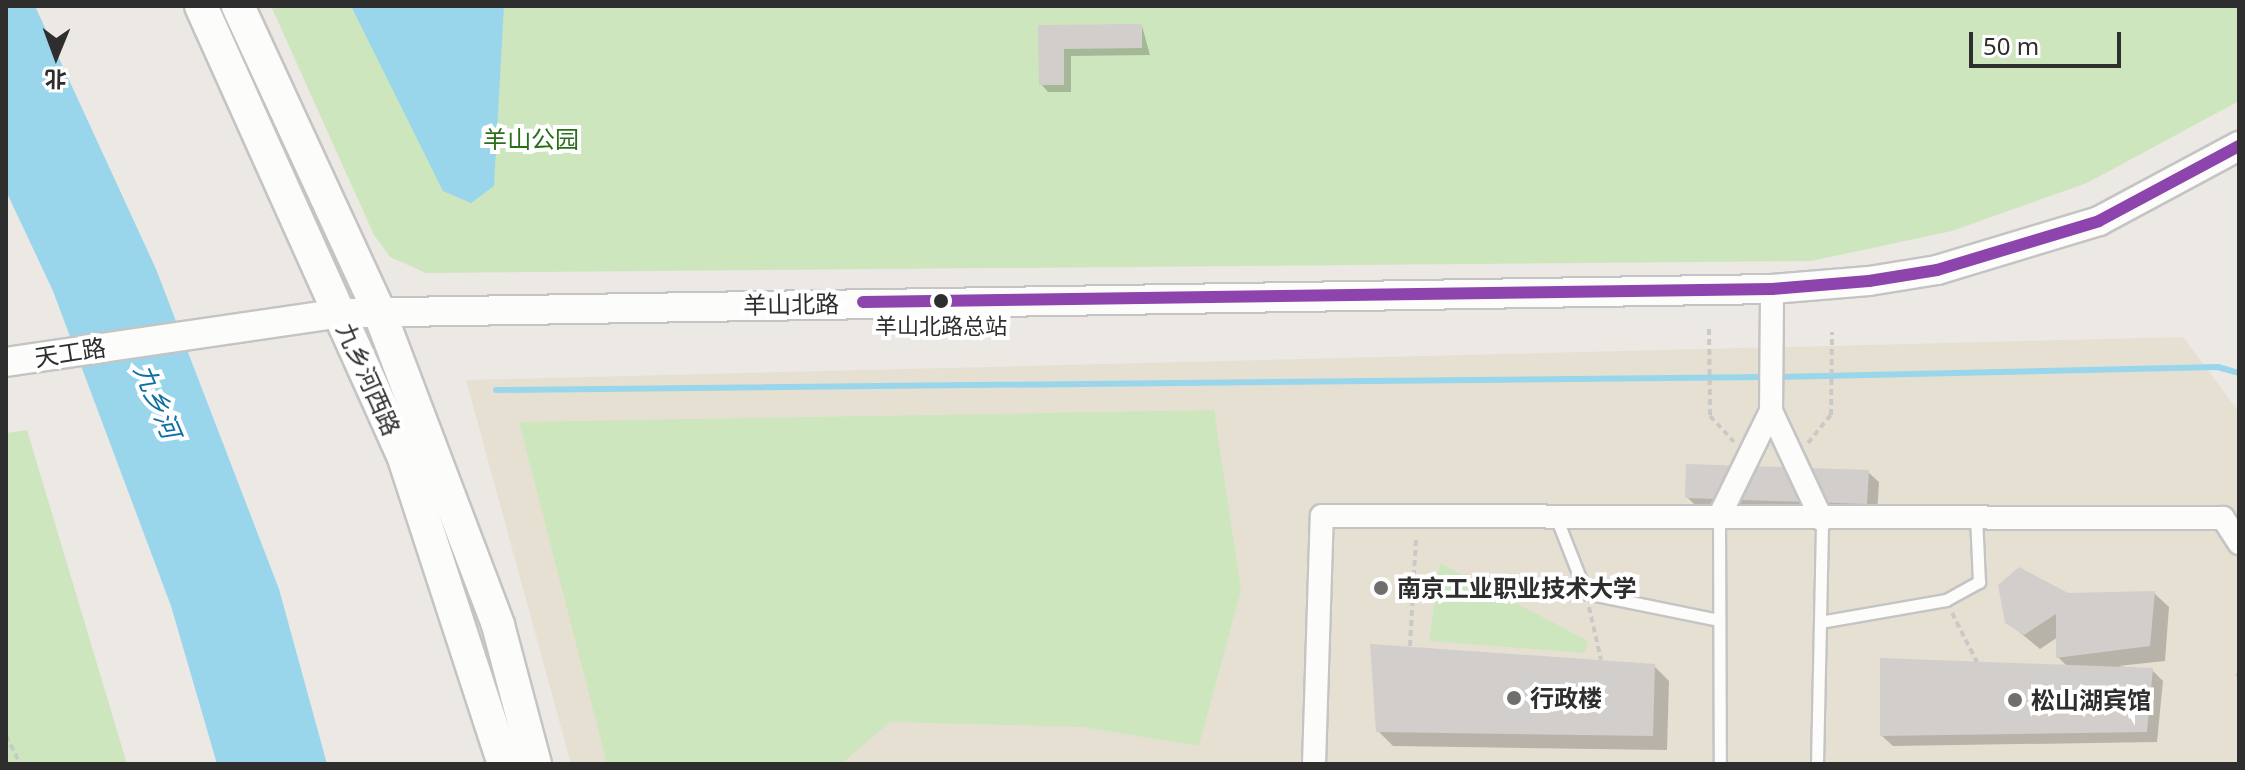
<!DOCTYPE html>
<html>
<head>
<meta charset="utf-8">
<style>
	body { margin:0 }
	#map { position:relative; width:2245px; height:770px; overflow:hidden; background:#ece8e4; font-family:"Noto Sans","Noto Sans SC",sans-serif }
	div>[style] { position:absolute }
	.education>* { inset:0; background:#e6e0d3 }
	.green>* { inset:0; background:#cee6be }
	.water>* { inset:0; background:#99d6ec }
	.shadow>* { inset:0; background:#0003 }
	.stream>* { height:6px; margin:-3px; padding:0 3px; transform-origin:3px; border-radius:3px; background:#99d6ec }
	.building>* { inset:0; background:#d1cecb }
	.path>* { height:4px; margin-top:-2px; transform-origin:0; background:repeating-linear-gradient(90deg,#c9c9c8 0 6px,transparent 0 10px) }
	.roads { filter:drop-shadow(2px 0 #c5c4c5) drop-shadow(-2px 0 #c5c4c5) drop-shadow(0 2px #c5c4c5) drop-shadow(0 -2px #c5c4c5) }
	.service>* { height:11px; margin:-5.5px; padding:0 5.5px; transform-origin:5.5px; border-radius:5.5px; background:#fcfcfb }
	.minor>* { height:22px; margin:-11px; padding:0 11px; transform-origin:11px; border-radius:11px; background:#fcfcfb }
	.tertiary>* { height:28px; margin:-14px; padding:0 14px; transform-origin:14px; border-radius:14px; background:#fcfcfb }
	.secondary>* { height:32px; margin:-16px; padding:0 16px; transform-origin:16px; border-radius:16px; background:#fcfcfb }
	.bus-1>* { height:12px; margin:-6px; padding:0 6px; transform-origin:6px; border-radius:6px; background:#8e44ad }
	.dots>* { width:22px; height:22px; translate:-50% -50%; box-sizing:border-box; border:4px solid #fff; border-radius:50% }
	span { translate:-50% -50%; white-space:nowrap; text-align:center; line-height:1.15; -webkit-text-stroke:8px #fff; paint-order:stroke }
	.bus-label { font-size:22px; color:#2e2e2e }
	.park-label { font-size:24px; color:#2c6e1b }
	.street-label { font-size:24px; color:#2e2e2e }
	.poi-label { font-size:24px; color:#2e2e2e; font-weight:700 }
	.left { translate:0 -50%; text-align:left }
	.water-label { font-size:26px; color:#0d6fa3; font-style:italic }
	.frame { position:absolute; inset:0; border:8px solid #2e2e2e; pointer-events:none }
	.north { position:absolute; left:16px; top:16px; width:80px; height:80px; -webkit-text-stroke:6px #fff; paint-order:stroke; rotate:181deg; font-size:22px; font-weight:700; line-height:32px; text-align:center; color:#2e2e2e }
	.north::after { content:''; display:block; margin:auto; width:28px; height:36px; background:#2e2e2e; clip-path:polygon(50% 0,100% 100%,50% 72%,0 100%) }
	.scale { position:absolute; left:1969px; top:32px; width:152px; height:36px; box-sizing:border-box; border:4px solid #2e2e2e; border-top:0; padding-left:10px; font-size:24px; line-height:28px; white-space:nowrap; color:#2e2e2e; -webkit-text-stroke:6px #fff; paint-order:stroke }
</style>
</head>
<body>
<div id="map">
	<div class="education">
		<i style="clip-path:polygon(2183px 337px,2239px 412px,2239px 764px,571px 764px,466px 380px)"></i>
	</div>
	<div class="green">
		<i style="clip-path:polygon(271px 6px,2239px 6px,2239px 101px,2087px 183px,1952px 231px,1811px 261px,426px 273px,390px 257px,374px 235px)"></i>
		<i style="clip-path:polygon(1214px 410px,1241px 590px,1199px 746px,1082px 727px,890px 722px,841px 764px,607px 764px,519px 422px)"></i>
		<i style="clip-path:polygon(27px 430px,127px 764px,6px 764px,6px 433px)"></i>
		<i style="clip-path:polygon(1440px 563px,1588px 641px,1585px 653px,1429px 641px)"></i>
	</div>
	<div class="water">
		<i style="clip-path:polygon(6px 6px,35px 6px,156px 269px,279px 589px,327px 764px,217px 764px,171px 606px,53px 291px,6px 191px)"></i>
		<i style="clip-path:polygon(351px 6px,504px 6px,494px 186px,471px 203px,443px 191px)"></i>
	</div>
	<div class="shadow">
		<i style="clip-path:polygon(1142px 26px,1150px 55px,1071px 56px,1071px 92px,1048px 92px,1041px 84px,1040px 27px)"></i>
		<i style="clip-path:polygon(1868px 472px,1879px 482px,1877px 514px,1698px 508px,1687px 497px)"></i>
		<i style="clip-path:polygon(2154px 593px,2169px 607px,2165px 661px,2118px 666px,2152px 670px,2163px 681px,2157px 742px,1893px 746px,1882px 736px,2068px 667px,2058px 657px,2058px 637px,2040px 649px,2007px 622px,2068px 595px)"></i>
		<i style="clip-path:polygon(1654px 666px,1669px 681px,1667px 750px,1393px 746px,1378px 731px)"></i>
	</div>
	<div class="stream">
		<i style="left:1776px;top:377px;width:442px;rotate:-1.3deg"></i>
		<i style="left:2218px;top:367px;width:22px;rotate:16deg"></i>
		<i style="left:496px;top:390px;width:1269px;rotate:-0.59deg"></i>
	</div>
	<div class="building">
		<i style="clip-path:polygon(1142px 24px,1142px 48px,1064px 49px,1064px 85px,1039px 85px,1038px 25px)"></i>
		<i style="clip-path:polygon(1686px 464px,1869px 470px,1867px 504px,1685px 498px)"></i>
		<i style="clip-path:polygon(2019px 567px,2068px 593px,2155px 591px,2150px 646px,2056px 658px,2056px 614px,2024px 635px,2005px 623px,1998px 585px)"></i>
		<i style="clip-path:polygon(1370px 644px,1655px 664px,1653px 736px,1376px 732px)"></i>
		<i style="clip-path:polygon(1880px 658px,2153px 668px,2147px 732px,1880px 736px)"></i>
	</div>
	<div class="path">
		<i style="left:1709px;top:329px;width:87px;rotate:89.3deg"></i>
		<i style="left:1710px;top:416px;width:35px;rotate:47deg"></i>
		<i style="left:1808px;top:443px;width:36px;rotate:-51deg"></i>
		<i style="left:1831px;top:415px;width:83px;rotate:-89.3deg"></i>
		<i style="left:1589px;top:607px;width:54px;rotate:77.2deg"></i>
		<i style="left:1952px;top:613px;width:55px;rotate:63deg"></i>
		<i style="left:1410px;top:646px;width:109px;rotate:-86.8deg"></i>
		<i style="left:2236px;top:675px;width:3px"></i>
		<i style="left:6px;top:736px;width:31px;rotate:63deg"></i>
	</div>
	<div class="roads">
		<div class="service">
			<i style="left:1556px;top:517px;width:82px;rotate:68.5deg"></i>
			<i style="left:1586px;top:593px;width:136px;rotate:11.5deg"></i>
			<i style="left:1719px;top:517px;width:247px;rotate:89.8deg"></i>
			<i style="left:1820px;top:622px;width:128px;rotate:-9.9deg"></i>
			<i style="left:1946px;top:600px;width:38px;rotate:-29deg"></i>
			<i style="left:1979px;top:582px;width:65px;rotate:-92.6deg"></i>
			<i style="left:1817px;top:764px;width:244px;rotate:-88.8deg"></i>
		</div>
		<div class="minor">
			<i style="left:1771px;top:411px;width:120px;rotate:64.9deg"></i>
			<i style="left:1719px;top:517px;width:118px;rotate:-63.9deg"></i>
			<i style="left:1771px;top:411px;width:122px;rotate:-89.5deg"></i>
			<i style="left:1314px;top:764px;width:248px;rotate:-88.2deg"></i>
			<i style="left:1322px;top:516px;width:901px;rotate:0.13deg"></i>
			<i style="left:2223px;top:518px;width:30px;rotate:57deg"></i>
		</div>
		<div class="tertiary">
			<i style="left:6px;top:362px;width:338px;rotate:-8.3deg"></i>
			<i style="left:340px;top:313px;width:1432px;rotate:-0.96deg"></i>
			<i style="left:1772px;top:289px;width:97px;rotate:-4.7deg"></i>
			<i style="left:1869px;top:281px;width:69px;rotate:-9.2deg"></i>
			<i style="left:1937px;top:270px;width:169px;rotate:-16.8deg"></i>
			<i style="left:2099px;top:221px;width:159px;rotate:-28.2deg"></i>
		</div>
		<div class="secondary">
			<i style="left:201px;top:6px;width:492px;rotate:65.8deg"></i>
			<i style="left:403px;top:455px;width:325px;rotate:71.9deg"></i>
			<i style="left:238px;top:6px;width:339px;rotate:65.2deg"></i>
			<i style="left:380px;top:314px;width:333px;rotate:69.2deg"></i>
			<i style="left:498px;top:625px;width:144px;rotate:75.1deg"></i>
		</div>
	</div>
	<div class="bus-1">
		<i style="left:863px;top:302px;width:909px;rotate:-0.82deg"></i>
		<i style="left:1772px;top:289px;width:97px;rotate:-4.7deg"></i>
		<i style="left:1869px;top:281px;width:69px;rotate:-9.2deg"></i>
		<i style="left:1937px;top:270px;width:169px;rotate:-16.8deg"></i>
		<i style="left:2099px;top:221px;width:159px;rotate:-28.2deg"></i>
	</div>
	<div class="dots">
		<i style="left:941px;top:301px;background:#2e2e2e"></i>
		<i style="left:1381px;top:588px;background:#706f6e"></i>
		<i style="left:1514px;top:698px;background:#706f6e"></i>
		<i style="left:2015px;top:700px;background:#706f6e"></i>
	</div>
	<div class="bus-label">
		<span style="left:941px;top:326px">羊山北路总站</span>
	</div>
	<div class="park-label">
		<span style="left:531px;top:139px">羊山公园</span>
	</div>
	<div class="street-label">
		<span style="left:791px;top:304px;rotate:-1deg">羊山北路</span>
		<span style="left:70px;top:352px;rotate:-9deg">天工路</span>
		<span style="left:369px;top:379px;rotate:66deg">九乡河西路</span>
	</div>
	<div class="poi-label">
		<span class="left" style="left:1397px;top:588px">南京工业职业技术大学</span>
		<span class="left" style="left:1530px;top:698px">行政楼</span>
		<span class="left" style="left:2031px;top:700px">松山湖宾馆</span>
	</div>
	<div class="water-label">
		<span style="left:157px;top:401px;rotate:67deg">九乡河</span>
	</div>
	<div class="frame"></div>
	<div class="north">北</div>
	<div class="scale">50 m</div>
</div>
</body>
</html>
